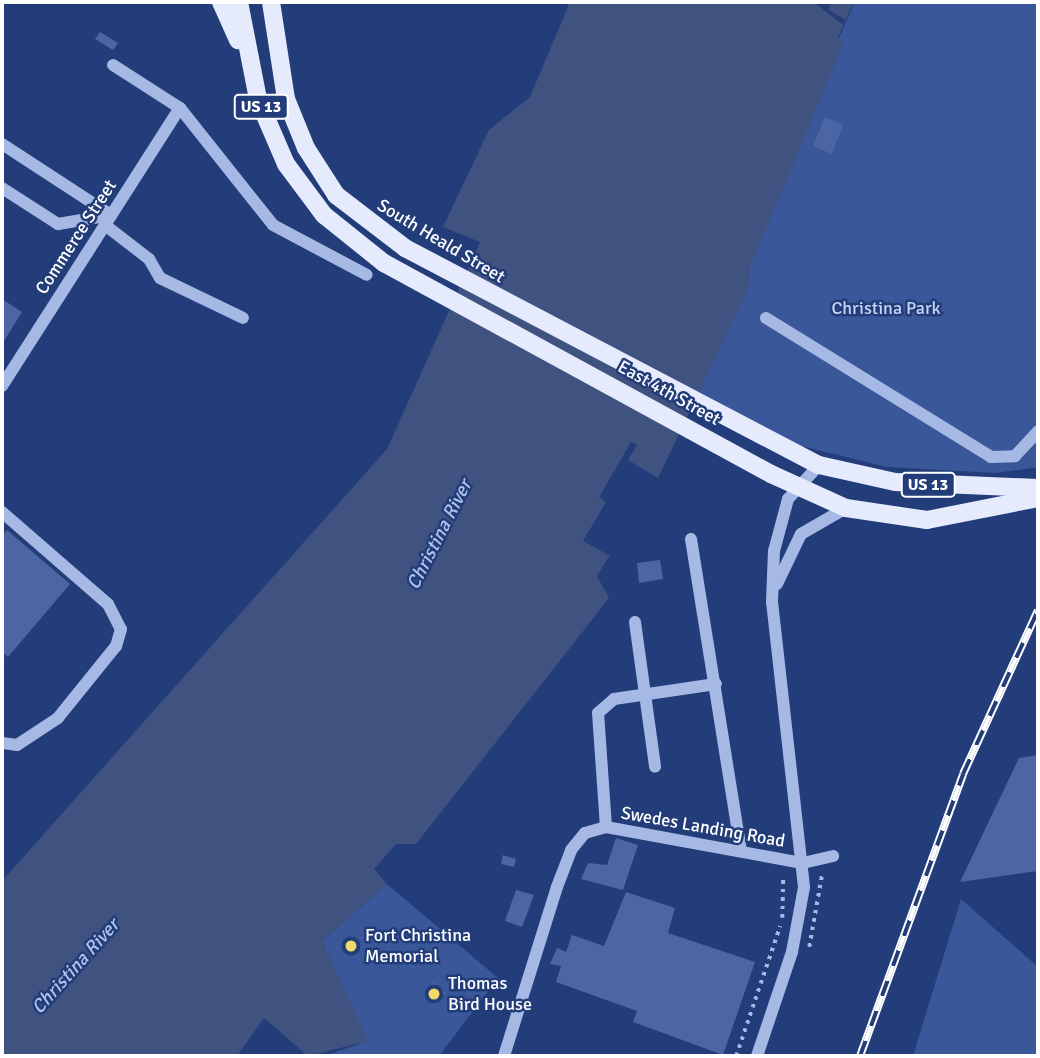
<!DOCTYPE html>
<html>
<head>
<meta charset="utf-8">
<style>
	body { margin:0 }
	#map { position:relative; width:1040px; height:1058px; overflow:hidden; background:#233d7a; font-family:Signika,sans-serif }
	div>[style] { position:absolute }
	.green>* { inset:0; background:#395799 }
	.water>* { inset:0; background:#405380 }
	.pier>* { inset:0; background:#233d7a }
	.building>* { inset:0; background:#4b66a3 }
	.path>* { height:3.5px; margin-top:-1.75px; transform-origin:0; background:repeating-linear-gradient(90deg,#a5b9e4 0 3.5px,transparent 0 8.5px) }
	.minor>* { height:12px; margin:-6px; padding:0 6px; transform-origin:6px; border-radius:6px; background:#a5b9e4 }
	.major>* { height:18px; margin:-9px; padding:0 9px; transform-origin:9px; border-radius:9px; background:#e5ebfc }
	.rail>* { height:8px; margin-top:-4px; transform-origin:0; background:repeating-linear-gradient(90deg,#233d7a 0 16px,#fff 0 32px); box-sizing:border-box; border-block:2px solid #fff }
	.dots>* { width:19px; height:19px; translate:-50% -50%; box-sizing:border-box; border:4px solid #233d7a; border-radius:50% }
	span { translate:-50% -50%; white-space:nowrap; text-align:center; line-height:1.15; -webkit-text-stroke:5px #233d7a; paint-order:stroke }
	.shield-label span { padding:2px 5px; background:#233d7a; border:2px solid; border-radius:5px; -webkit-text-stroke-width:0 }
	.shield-label { font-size:16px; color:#fff; font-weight:700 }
	.street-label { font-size:18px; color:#fff }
	.park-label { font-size:18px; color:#c7d5f4 }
	.poi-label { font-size:18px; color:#fff }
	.left { translate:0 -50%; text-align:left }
	.water-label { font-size:19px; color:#b0c3ec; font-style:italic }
	.frame { position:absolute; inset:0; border:4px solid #fff; pointer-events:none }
</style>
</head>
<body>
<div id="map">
	<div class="green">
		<i style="clip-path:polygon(855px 2px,1038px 2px,1038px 467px,996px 473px,887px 467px,797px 445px,696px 390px,730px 321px,740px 258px)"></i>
		<i style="clip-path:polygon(387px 884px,498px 978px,439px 1056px,325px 1056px,367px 1041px,322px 941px)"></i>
		<i style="clip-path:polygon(961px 899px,1038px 967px,1038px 1056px,913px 1056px)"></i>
	</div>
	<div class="water">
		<i style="clip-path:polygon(570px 2px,854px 2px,838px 37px,843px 45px,750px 267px,749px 287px,658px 478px,597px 576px,609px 598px,416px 844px,396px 844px,374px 869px,387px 884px,322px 941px,368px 1041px,308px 1056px,264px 1018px,237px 1056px,2px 1056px,2px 881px,387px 449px,480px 242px,443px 227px,489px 130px,530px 97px)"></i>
	</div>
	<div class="pier">
		<i style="clip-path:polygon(814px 2px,832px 2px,828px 10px,845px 19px,843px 25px)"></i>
		<i style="clip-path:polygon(631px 442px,637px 445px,628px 460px,658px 478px,612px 557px,583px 541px,606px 502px,599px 497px)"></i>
	</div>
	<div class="building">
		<i style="clip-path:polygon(100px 32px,118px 43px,113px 50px,95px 39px)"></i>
		<i style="clip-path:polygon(825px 117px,843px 125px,832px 154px,813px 146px)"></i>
		<i style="clip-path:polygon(2px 299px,22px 312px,2px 344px)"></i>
		<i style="clip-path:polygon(7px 530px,70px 584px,8px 657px,2px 652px,2px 536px)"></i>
		<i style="clip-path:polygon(660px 560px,663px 579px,639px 583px,637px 563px)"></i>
		<i style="clip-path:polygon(1038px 755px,1038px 871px,960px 882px,1019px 758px)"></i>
		<i style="clip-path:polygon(616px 838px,638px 845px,623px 890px,581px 879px,588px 863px,607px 865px)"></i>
		<i style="clip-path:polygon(503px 855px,516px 859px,514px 867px,501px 864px)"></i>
		<i style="clip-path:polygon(516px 890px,534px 895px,522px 927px,505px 921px)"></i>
		<i style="clip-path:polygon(626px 892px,675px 908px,668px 933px,755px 962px,723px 1055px,633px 1022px,637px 1011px,556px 982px,561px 966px,550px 964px,557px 948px,566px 952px,572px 935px,604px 946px)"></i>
		<i style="clip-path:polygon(434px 982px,446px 993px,435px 1005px,423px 994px)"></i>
	</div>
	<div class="path">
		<i style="left:782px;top:918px;width:40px;rotate:-88.6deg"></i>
		<i style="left:809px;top:947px;width:74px;rotate:-79.9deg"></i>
		<i style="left:736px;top:1056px;width:137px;rotate:-71.3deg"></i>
	</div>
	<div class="minor">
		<i style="left:113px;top:65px;width:80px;rotate:32.7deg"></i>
		<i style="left:180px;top:108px;width:149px;rotate:51.5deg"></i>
		<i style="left:273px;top:225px;width:106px;rotate:28deg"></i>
		<i style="left:2px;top:144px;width:130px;rotate:33.1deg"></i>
		<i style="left:2px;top:188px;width:67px;rotate:32.7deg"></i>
		<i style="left:58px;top:224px;width:54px;rotate:-9.6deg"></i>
		<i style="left:105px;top:225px;width:56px;rotate:37.7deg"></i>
		<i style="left:149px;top:259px;width:22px;rotate:60deg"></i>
		<i style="left:160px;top:278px;width:92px;rotate:25.7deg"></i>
		<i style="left:766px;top:318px;width:264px;rotate:31.7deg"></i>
		<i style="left:991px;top:457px;width:24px;rotate:-2deg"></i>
		<i style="left:1015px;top:456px;width:34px;rotate:-47deg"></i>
		<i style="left:2px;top:386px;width:330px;rotate:-57.4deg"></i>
		<i style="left:2px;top:512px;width:140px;rotate:41deg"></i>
		<i style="left:108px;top:604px;width:28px;rotate:63deg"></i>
		<i style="left:121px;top:629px;width:18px;rotate:106deg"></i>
		<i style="left:116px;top:646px;width:92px;rotate:128.9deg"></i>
		<i style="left:58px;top:718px;width:49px;rotate:146.6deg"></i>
		<i style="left:17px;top:745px;width:15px;rotate:-172deg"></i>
		<i style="left:691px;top:539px;width:316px;rotate:80.9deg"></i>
		<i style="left:777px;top:584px;width:55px;rotate:-64.4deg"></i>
		<i style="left:801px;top:534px;width:52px;rotate:-30deg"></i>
		<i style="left:635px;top:622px;width:146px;rotate:82.1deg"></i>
		<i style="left:606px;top:827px;width:114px;rotate:-94deg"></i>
		<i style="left:598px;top:713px;width:21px;rotate:-41deg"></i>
		<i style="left:614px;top:699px;width:103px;rotate:-8.4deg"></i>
		<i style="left:504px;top:1056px;width:177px;rotate:-72.6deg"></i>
		<i style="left:557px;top:887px;width:40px;rotate:-69deg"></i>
		<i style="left:571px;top:850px;width:22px;rotate:-51deg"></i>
		<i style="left:585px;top:833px;width:22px;rotate:-16deg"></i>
		<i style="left:606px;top:827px;width:200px;rotate:10.4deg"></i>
		<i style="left:803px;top:863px;width:31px;rotate:-13deg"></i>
		<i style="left:757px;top:1056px;width:110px;rotate:-71.4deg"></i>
		<i style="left:792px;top:952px;width:66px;rotate:-79.5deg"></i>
		<i style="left:804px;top:887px;width:287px;rotate:-96.4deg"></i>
		<i style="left:772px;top:602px;width:51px;rotate:-87.8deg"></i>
		<i style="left:774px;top:551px;width:54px;rotate:-74.9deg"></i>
		<i style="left:788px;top:499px;width:46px;rotate:-47.6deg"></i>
	</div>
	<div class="major">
		<i style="left:221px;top:2px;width:42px;rotate:65.9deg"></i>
		<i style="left:239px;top:2px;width:99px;rotate:78.9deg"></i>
		<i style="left:258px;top:99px;width:71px;rotate:66.7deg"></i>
		<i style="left:286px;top:164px;width:64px;rotate:53.3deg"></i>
		<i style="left:324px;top:215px;width:77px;rotate:38.7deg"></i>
		<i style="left:384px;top:263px;width:441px;rotate:28.6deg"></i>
		<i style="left:771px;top:474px;width:82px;rotate:24.4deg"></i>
		<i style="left:846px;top:508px;width:82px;rotate:8.4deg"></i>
		<i style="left:927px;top:520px;width:113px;rotate:-11.2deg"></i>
		<i style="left:271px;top:2px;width:98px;rotate:81.2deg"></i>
		<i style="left:286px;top:99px;width:53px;rotate:67.8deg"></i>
		<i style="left:306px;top:148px;width:56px;rotate:57.4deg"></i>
		<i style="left:336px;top:195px;width:87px;rotate:37.5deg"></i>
		<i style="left:405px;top:248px;width:467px;rotate:27.7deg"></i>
		<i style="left:819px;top:465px;width:78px;rotate:12.6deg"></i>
		<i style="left:895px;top:482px;width:143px;rotate:2.4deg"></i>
	</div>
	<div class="rail">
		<i style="left:860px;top:1056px;width:300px;rotate:-69.9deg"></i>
		<i style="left:963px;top:774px;width:180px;rotate:-65.4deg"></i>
	</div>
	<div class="dots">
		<i style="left:351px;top:946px;background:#f0db68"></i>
		<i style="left:434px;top:994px;background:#f0db68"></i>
	</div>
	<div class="shield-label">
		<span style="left:261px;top:107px">US 13</span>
		<span style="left:928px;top:485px">US 13</span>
	</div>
	<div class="street-label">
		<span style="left:76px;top:237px;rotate:-57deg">Commerce Street</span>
		<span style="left:441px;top:241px;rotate:31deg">South Heald Street</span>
		<span style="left:669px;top:393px;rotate:29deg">East 4th Street</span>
		<span style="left:703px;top:827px;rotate:10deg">Swedes Landing Road</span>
	</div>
	<div class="park-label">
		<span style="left:886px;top:308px">Christina Park</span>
	</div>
	<div class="poi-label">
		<span class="left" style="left:365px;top:946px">Fort Christina<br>Memorial</span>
		<span class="left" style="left:448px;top:994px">Thomas<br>Bird House</span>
	</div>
	<div class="water-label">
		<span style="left:440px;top:535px;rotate:-63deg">Christina River</span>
		<span style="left:76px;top:967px;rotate:-48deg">Christina River</span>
	</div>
	<div class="frame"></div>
</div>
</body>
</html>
